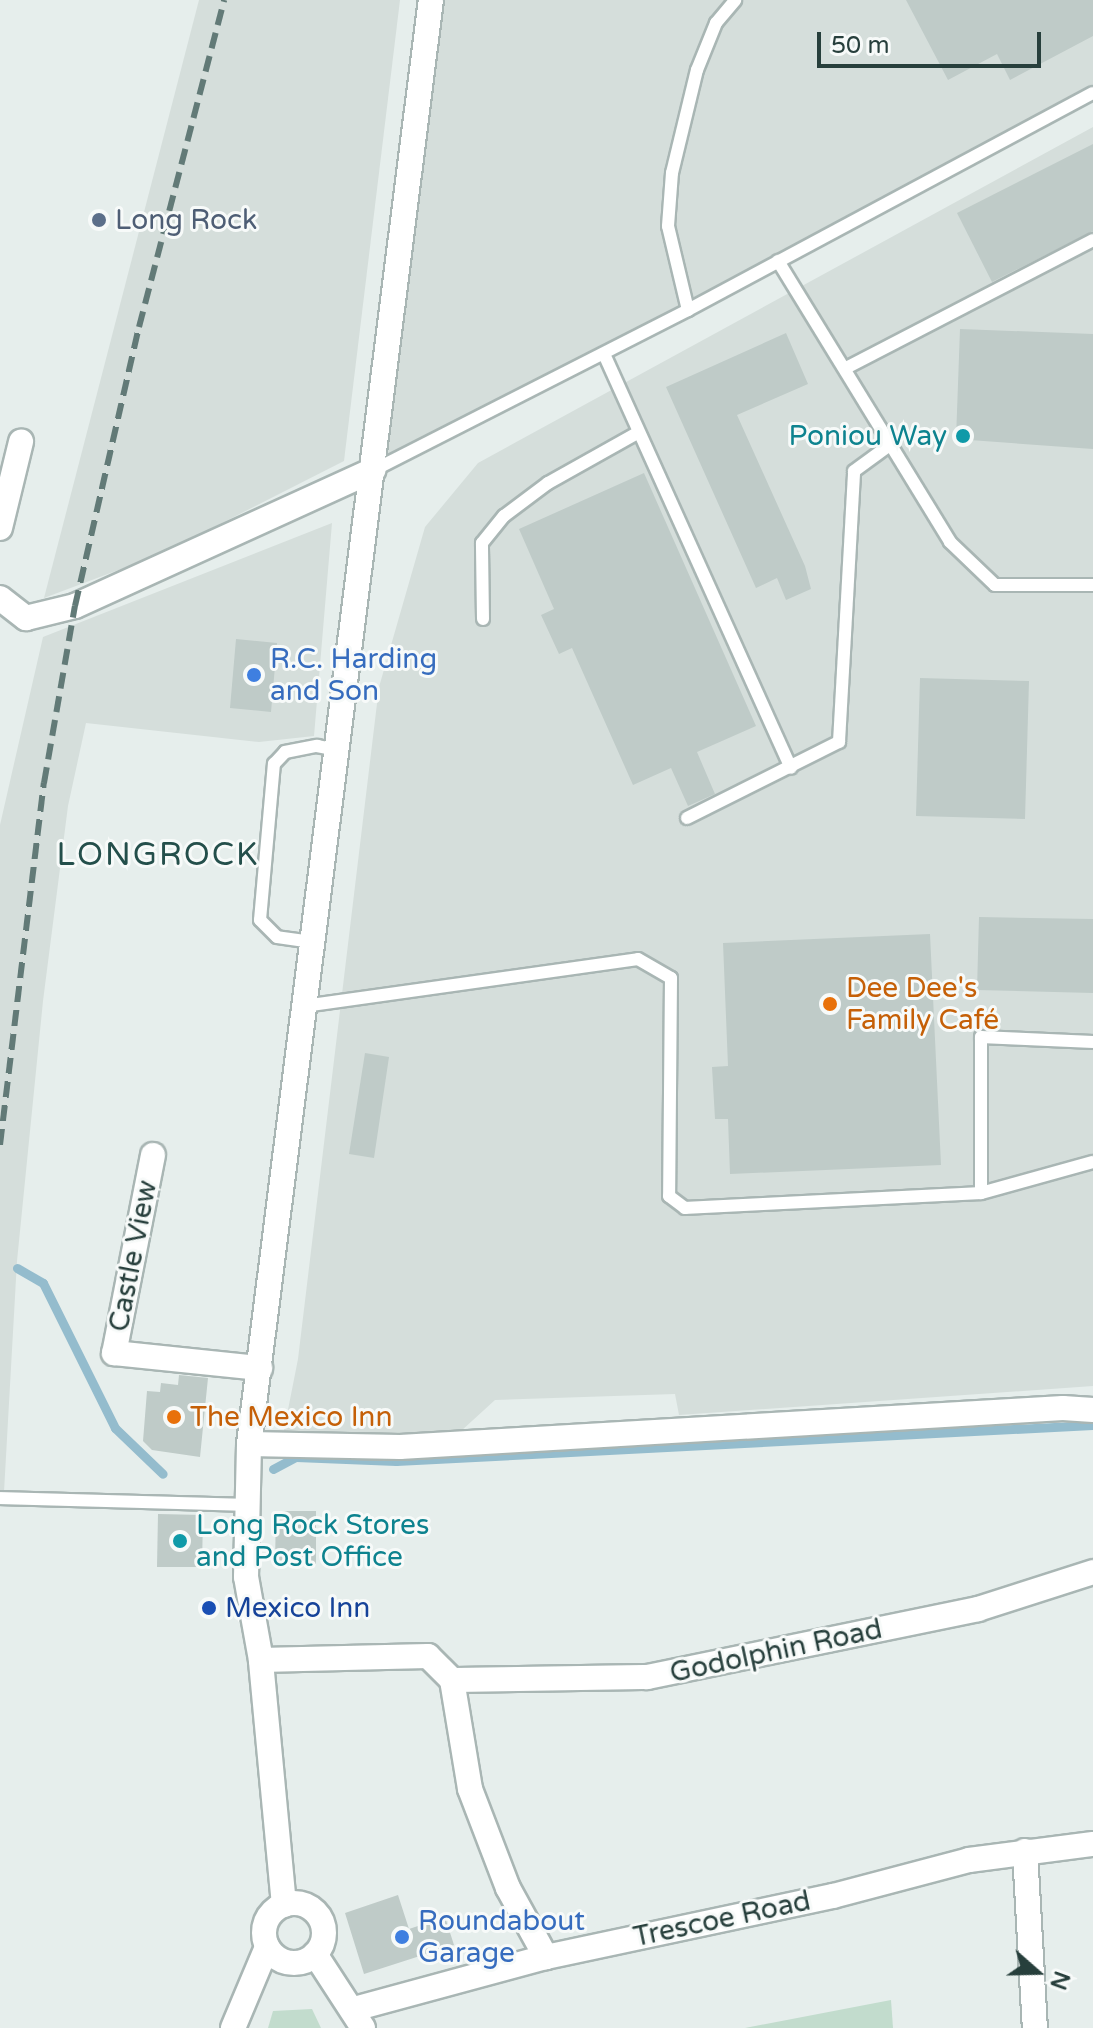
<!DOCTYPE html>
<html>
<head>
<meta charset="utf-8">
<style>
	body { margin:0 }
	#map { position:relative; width:1093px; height:2028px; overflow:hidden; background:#e6eeec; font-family:"Varela Round",sans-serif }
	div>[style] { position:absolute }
	.built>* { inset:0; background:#d5dedb }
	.green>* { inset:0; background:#c2dccd }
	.stream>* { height:9px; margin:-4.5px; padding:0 4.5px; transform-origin:4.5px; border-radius:4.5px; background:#94bccd }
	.building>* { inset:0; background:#bfcbc8 }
	.roads { filter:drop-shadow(2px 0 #a9b6b4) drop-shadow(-2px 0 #a9b6b4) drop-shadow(0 2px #a9b6b4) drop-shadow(0 -2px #a9b6b4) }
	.lane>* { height:12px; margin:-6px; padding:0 6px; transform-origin:6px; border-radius:6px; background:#fff }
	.street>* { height:24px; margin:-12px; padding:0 12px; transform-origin:12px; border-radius:12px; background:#fff }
	.secondary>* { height:24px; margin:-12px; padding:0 12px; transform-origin:12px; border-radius:12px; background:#fff }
	.secondary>.ring { margin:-12px; padding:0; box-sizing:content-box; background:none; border:24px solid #fff; border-radius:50% }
	.rail>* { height:6px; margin-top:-3px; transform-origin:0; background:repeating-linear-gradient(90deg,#627a77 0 16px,transparent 0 24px) }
	.dots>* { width:22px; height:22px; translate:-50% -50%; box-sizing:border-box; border:4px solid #f7faf9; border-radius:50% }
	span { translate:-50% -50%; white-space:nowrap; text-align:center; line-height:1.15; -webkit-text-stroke:6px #f7faf9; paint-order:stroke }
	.service-label { font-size:28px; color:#4e5e75 }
	.left { translate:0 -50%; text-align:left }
	.culture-label { font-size:28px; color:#0d838f }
	.right { translate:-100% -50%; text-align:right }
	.shop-label { font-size:28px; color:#366cbe }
	.food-label { font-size:28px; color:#c56008 }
	.street-label { font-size:28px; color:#273f3c }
	.transit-label { font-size:28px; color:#164399 }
	.quarter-label { font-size:32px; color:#244f4b; letter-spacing:2px }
	.north { position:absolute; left:997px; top:1932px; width:80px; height:80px; -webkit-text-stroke:6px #f7faf9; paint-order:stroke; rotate:110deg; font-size:22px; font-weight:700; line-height:32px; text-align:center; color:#273f3c }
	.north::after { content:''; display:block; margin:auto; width:28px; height:36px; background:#273f3c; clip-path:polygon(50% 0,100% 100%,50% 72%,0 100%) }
	.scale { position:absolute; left:817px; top:32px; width:224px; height:36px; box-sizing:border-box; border:4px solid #273f3c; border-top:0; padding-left:10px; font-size:24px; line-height:28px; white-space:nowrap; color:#273f3c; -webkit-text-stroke:6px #f7faf9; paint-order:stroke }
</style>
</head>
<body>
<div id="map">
	<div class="built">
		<i style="clip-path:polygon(199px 0,400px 0,344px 461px,161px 554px,44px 598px)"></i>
		<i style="clip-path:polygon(431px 0,1093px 0,1093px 93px,374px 470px)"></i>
		<i style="clip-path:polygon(1093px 127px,1093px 1386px,679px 1415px,675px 1394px,495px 1400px,461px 1431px,398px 1438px,283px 1435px,298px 1359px,379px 687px,425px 527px,478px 463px)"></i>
		<i style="clip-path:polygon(332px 523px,314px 736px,259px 742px,86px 723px,68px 806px,43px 1001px,17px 1261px,4px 1492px,0 1492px,0 825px,43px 637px)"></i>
	</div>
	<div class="green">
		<i style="clip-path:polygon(891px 2000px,893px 2028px,745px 2028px)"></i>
		<i style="clip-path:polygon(312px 2009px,321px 2028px,268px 2028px,273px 2011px)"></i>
	</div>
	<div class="stream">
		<i style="left:17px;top:1268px;width:30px;rotate:30deg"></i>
		<i style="left:43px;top:1283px;width:162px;rotate:63.6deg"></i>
		<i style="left:115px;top:1428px;width:66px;rotate:43.8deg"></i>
		<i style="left:273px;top:1469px;width:26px;rotate:-28deg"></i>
		<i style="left:296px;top:1457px;width:100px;rotate:2.3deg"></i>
		<i style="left:396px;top:1461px;width:698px;rotate:-2.96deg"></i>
	</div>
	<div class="building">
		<i style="clip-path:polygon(906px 0,1093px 0,1093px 36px,1010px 80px,997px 54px,948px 80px)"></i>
		<i style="clip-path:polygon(1093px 144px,1093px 231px,992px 282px,957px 213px)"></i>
		<i style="clip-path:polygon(960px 329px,1093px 334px,1093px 449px,956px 439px)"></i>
		<i style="clip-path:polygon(786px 333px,808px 384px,737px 415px,805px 566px,811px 589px,786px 600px,777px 578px,756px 588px,666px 387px)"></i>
		<i style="clip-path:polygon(644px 473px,756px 726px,697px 752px,715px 794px,688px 806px,671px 768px,633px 785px,572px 648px,559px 654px,541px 615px,554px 609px,519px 529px)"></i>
		<i style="clip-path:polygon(236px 639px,277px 643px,271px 712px,230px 708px)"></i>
		<i style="clip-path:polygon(920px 678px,1029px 681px,1025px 819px,916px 816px)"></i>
		<i style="clip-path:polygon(979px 917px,1093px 919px,1093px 993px,977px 990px)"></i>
		<i style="clip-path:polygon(930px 934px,941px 1165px,730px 1174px,728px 1119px,715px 1119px,712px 1067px,728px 1066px,723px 943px)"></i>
		<i style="clip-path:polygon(365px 1053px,389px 1057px,374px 1158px,349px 1154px)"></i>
		<i style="clip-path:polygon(179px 1375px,208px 1378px,200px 1457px,152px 1450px,143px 1441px,147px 1391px,160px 1392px,161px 1383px,178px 1385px)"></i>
		<i style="clip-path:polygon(276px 1511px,316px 1511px,316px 1564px,275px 1564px)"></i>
		<i style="clip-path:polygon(158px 1514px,203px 1515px,202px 1567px,157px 1567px)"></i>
		<i style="clip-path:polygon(398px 1895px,409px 1929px,445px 1917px,454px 1945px,364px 1974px,345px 1913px)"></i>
	</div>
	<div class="roads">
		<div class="lane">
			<i style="left:778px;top:261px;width:329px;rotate:58.5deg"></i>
			<i style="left:950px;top:542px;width:62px;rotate:43.7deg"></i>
			<i style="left:995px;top:585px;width:98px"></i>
			<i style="left:688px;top:310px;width:86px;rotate:-103.4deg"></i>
			<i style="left:668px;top:226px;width:53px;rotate:-85.7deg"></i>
			<i style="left:672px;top:173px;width:106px;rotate:-76.4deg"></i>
			<i style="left:697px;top:70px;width:51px;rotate:-68deg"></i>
			<i style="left:716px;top:23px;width:30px;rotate:-50deg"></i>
			<i style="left:604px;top:354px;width:454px;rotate:65.7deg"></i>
			<i style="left:846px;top:368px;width:278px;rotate:-27.4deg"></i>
			<i style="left:374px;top:470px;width:352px;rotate:-27deg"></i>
			<i style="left:688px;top:310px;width:459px;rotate:-28.2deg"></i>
			<i style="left:483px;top:619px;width:76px;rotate:-90.8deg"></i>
			<i style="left:482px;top:543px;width:35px;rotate:-51deg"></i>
			<i style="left:504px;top:516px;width:55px;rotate:-36.9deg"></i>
			<i style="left:548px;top:483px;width:102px;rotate:-29.3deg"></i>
			<i style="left:687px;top:818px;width:170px;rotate:-26.6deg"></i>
			<i style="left:839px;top:742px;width:271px;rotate:-86.8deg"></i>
			<i style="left:854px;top:471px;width:46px;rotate:-36.1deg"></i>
			<i style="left:312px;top:942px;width:35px;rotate:-172deg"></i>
			<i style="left:277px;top:937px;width:24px;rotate:-135deg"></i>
			<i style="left:260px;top:920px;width:157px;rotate:-84.9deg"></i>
			<i style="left:274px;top:764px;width:16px;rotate:-47deg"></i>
			<i style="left:285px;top:752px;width:33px;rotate:-11deg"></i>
			<i style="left:317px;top:746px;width:20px;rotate:11deg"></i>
			<i style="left:304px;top:1006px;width:337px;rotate:-8deg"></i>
			<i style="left:638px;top:959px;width:38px;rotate:30deg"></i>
			<i style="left:671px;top:978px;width:218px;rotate:90.5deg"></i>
			<i style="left:669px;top:1196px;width:20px;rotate:37deg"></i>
			<i style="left:685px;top:1208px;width:296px;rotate:-2.9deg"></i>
			<i style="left:981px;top:1193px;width:156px;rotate:-90deg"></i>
			<i style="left:981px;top:1037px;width:112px;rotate:2.6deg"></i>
			<i style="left:981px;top:1193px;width:116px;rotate:-15.5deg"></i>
			<i style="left:0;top:1498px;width:244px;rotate:1.6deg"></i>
		</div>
		<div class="street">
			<i style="left:0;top:528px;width:89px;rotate:-76.3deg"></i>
			<i style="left:0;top:598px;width:33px;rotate:38deg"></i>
			<i style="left:26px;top:618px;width:50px;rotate:-13.8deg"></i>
			<i style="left:75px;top:606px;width:328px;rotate:-24.5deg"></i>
			<i style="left:153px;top:1155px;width:202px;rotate:101.1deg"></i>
			<i style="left:114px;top:1353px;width:147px;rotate:5.9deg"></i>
			<i style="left:249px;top:1444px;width:151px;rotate:1.1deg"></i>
			<i style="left:400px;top:1447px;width:664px;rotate:-3.37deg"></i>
			<i style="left:1063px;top:1408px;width:30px;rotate:4deg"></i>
			<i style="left:261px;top:1660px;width:167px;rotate:-1.4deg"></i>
			<i style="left:428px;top:1656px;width:34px;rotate:45deg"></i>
			<i style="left:452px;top:1680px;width:110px;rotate:80.6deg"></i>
			<i style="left:470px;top:1789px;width:106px;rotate:69deg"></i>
			<i style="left:508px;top:1888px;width:79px;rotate:61.2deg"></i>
			<i style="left:452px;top:1680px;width:195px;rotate:-0.9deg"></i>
			<i style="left:647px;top:1677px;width:338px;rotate:-11.6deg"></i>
			<i style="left:978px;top:1609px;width:121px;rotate:-17.8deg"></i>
			<i style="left:1025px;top:1851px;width:177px;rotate:86.8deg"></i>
			<i style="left:354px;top:2009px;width:199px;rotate:-15.2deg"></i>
			<i style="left:546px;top:1957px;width:293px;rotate:-12deg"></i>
			<i style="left:833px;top:1896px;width:141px;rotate:-14.8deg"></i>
			<i style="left:969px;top:1860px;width:125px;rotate:-7.4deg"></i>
		</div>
		<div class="secondary">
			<i class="ring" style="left:264px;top:1903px;width:36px;height:36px"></i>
			<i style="left:284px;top:1905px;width:246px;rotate:-95.4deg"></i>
			<i style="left:261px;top:1660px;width:84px;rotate:-100.2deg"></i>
			<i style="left:246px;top:1577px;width:133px;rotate:-88.7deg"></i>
			<i style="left:249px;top:1444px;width:1455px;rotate:-82.82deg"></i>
			<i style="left:315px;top:1954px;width:88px;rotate:57deg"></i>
			<i style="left:233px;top:2028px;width:88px;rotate:-67.2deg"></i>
		</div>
	</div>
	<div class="rail">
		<i style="left:0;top:1145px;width:365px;rotate:-83.1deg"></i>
		<i style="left:44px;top:783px;width:180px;rotate:-80.1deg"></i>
		<i style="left:75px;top:606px;width:286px;rotate:-77.1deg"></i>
		<i style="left:139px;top:327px;width:338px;rotate:-75.4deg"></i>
	</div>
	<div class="dots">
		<i style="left:99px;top:220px;background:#5c6f8a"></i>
		<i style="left:963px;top:436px;background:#0f9aa8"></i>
		<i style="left:254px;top:675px;background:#3f7fe0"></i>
		<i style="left:830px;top:1004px;background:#e8710a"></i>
		<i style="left:174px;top:1417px;background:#e8710a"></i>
		<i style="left:180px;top:1541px;background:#0f9aa8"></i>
		<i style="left:209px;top:1608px;background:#1a4fb4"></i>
		<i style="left:402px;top:1937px;background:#3f7fe0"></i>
	</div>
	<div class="service-label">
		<span class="left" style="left:115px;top:220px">Long Rock</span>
	</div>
	<div class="culture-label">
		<span class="right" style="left:947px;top:436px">Poniou Way</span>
		<span class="left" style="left:196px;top:1541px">Long Rock Stores<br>and Post Office</span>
	</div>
	<div class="shop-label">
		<span class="left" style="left:270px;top:675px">R.C. Harding<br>and Son</span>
		<span class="left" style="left:418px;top:1937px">Roundabout<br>Garage</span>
	</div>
	<div class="food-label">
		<span class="left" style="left:846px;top:1004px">Dee Dee's<br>Family Café</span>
		<span class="left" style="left:190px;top:1417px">The Mexico Inn</span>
	</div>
	<div class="street-label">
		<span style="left:133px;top:1256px;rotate:-79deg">Castle View</span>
		<span style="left:776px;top:1651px;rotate:-12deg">Godolphin Road</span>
		<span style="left:722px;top:1919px;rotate:-12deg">Trescoe Road</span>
	</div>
	<div class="transit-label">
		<span class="left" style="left:225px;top:1608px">Mexico Inn</span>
	</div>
	<div class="quarter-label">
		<span style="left:158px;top:855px">LONGROCK</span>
	</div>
	<div class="north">N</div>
	<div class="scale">50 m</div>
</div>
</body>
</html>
